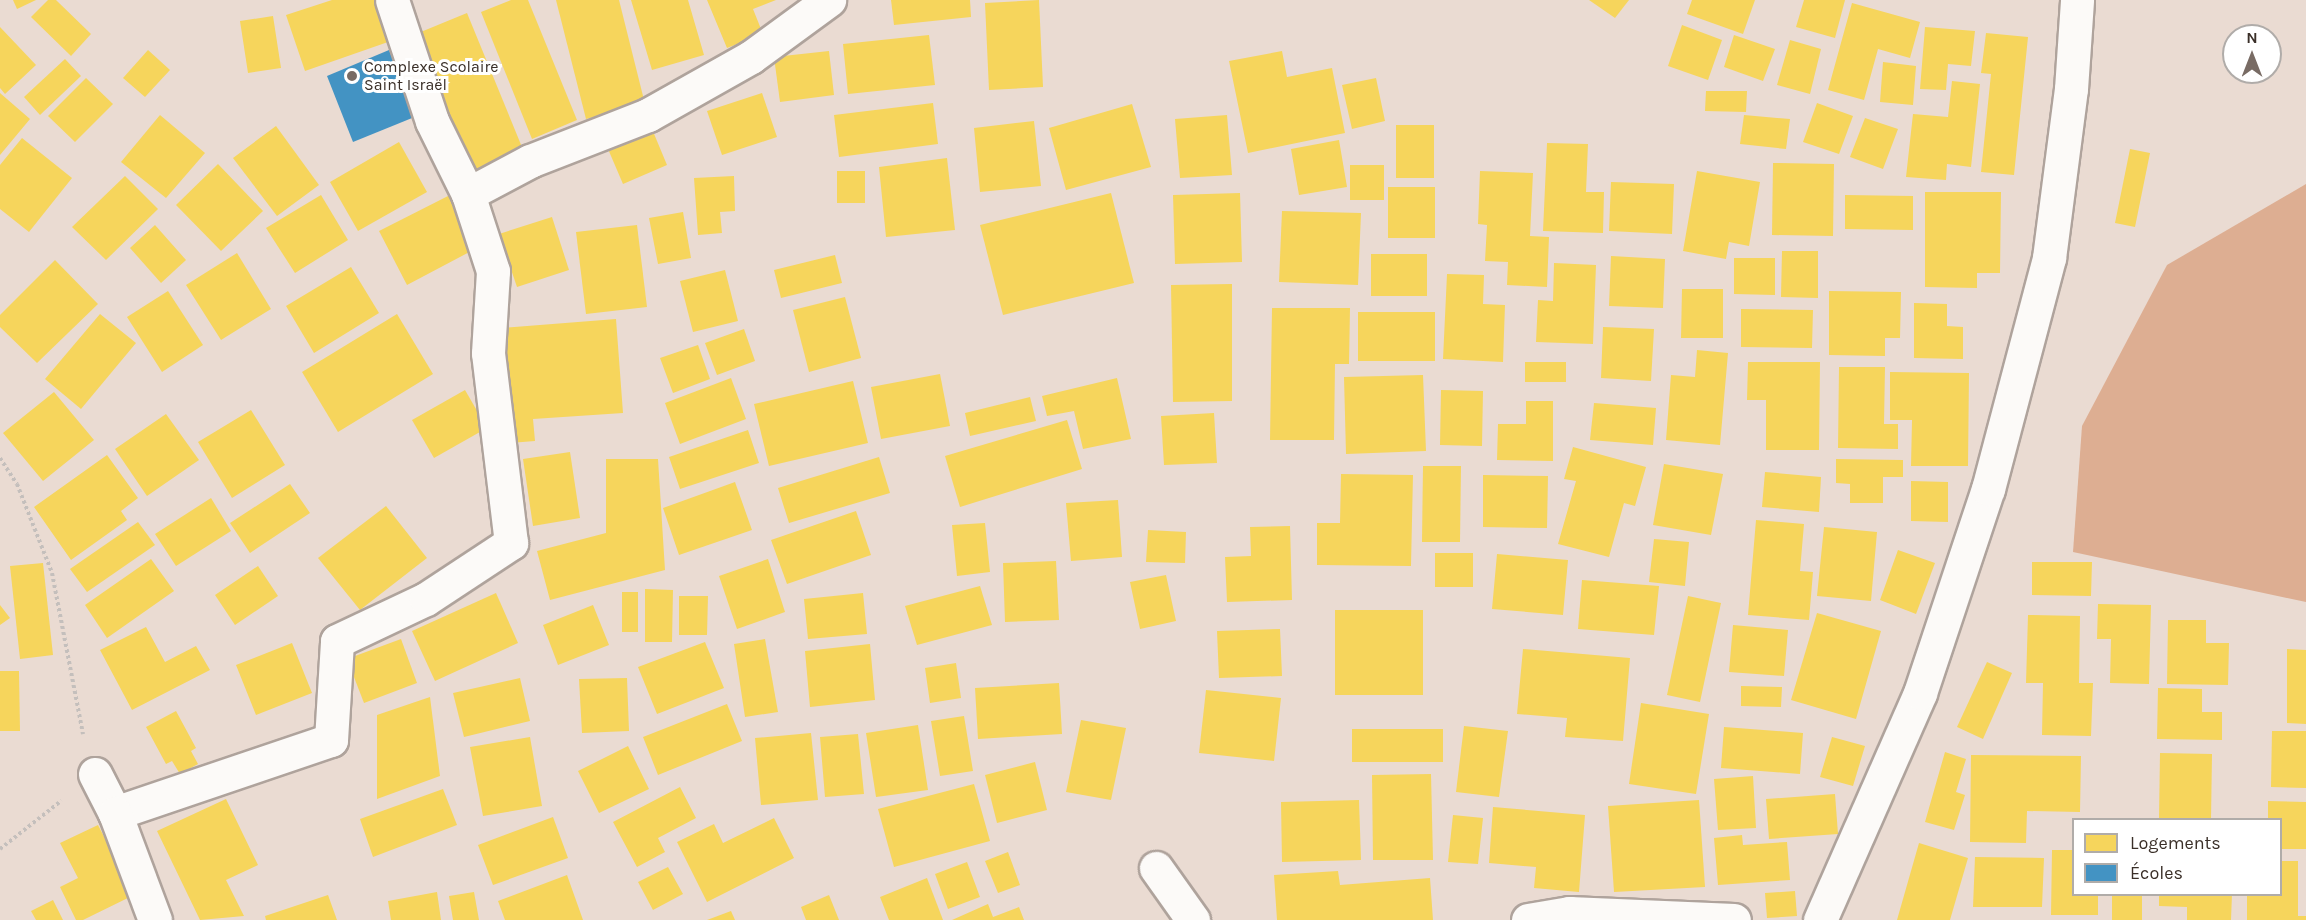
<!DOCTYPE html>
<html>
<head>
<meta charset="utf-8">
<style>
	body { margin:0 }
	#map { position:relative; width:2306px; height:920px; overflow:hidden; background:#eadbd2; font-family:Karla,sans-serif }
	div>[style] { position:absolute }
	.forest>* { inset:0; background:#ddae92 }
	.homes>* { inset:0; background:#f6d55c }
	.schools>* { inset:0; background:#4393c3 }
	.path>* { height:4px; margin-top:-2px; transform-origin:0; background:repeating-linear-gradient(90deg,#c4bfbc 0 3px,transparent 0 6px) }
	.roads { filter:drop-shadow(2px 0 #afa39c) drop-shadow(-2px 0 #afa39c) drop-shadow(0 2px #afa39c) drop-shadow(0 -2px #afa39c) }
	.minor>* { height:33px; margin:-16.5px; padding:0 16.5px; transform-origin:16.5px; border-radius:16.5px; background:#fcfaf8 }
	.dots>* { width:16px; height:16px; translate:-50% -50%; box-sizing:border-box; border:3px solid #fff; border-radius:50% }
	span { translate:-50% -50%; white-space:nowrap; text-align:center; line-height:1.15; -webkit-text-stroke:6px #fff; paint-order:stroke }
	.poi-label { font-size:16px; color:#3a2f28 }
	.left { translate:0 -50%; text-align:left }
	.legend { position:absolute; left:2072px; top:818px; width:210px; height:78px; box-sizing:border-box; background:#fff; border:2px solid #b0aca9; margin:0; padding:8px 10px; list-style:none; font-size:18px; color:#3a2f28 }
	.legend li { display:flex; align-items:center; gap:12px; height:30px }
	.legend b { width:30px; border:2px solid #b0aca9 }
	.north { position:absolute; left:2222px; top:24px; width:60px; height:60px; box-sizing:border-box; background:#fff; border:2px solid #b0aca9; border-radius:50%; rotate:0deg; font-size:16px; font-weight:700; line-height:24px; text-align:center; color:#3a2f28 }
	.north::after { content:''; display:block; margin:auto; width:21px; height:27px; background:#786b64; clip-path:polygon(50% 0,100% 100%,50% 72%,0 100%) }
</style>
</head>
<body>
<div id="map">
	<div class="forest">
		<i style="clip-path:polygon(2306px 184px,2306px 602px,2073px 552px,2082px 426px,2167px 265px)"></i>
	</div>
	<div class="homes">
		<i style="clip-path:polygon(13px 0,36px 0,17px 9px)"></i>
		<i style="clip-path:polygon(48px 0,56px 0,91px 34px,71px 56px,31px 17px)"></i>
		<i style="clip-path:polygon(332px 0,374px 0,388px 42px,305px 71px,286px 15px)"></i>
		<i style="clip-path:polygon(511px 0,528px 0,577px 120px,532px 139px,481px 12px)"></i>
		<i style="clip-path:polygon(556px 0,619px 0,645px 104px,586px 119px)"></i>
		<i style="clip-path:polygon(631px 0,688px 0,704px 55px,652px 70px)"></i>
		<i style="clip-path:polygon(707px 0,776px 0,753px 9px,763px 34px,727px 48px)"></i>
		<i style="clip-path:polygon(891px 0,970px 0,971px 17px,894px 25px)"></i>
		<i style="clip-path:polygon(1039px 0,1043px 87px,989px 90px,985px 3px)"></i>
		<i style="clip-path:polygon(1589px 0,1629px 0,1615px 18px)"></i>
		<i style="clip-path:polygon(1692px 0,1755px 0,1743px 34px,1687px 14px)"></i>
		<i style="clip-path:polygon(1804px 0,1845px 0,1835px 38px,1796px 27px)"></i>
		<i style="clip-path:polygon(1852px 3px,1920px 22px,1910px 58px,1878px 49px,1864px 100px,1828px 90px)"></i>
		<i style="clip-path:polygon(467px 13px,524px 152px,467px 174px,411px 36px)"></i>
		<i style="clip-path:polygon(273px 16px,281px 68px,248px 73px,240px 21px)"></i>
		<i style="clip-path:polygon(1682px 25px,1722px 40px,1708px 80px,1668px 66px)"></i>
		<i style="clip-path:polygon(0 27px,36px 65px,5px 94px,0 88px)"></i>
		<i style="clip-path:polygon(1925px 27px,1975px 31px,1971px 66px,1948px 64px,1946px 90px,1920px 89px)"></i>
		<i style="clip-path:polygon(1986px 33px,2028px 37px,2014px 175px,1981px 172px,1991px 74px,1981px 73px)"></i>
		<i style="clip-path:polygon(929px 35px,935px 85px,848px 94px,843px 44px)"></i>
		<i style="clip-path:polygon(1734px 35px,1775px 49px,1763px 81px,1724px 67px)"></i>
		<i style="clip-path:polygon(1790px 40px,1821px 49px,1810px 94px,1777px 85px)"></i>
		<i style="clip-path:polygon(148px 50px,170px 70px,145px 97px,123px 78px)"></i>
		<i style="clip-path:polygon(829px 51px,834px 95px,780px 102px,774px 57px)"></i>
		<i style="clip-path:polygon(1282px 51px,1287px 77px,1332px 68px,1345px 133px,1248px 153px,1229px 61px)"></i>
		<i style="clip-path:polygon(65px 59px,81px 76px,40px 115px,24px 97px)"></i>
		<i style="clip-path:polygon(1883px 62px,1916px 66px,1913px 105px,1880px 102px)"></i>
		<i style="clip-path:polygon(86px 78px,113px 104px,75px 142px,48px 116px)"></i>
		<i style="clip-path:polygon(1376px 78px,1385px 121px,1352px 129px,1342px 85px)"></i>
		<i style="clip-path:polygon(1952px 81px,1980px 84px,1971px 167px,1947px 164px,1946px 180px,1906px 177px,1913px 114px,1948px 117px)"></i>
		<i style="clip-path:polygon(1706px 91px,1747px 91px,1746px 112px,1705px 111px)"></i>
		<i style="clip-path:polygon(0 93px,30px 119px,0 155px)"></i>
		<i style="clip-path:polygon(762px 93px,777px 137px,722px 155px,707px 111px)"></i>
		<i style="clip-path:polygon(933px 103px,938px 144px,839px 157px,834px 115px)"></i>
		<i style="clip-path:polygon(1817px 103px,1853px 116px,1839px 154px,1803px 142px)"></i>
		<i style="clip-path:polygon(1132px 104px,1151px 167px,1066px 190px,1049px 128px)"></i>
		<i style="clip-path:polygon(160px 115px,205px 153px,166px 198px,121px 162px)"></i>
		<i style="clip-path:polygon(1227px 115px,1232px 175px,1180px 178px,1175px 119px)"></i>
		<i style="clip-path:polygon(1744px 115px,1790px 119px,1786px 149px,1740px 144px)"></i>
		<i style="clip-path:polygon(1865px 118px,1898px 129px,1883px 169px,1850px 157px)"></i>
		<i style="clip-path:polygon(1034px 121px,1041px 186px,980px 192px,974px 128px)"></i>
		<i style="clip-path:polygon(1396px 125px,1434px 125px,1434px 178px,1396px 178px)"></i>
		<i style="clip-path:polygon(276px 126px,319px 185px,277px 216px,233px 158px)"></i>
		<i style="clip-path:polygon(652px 129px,667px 165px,623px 184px,608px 149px)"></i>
		<i style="clip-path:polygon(22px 138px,72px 178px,29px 232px,0 209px,0 165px)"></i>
		<i style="clip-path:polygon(1339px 140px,1347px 187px,1299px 195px,1291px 149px)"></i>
		<i style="clip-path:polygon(399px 142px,427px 192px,358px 231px,330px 182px)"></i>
		<i style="clip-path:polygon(1547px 143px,1588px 144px,1586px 192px,1604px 192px,1603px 233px,1543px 231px)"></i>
		<i style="clip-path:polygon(2130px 149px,2150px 153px,2135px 227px,2115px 223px)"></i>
		<i style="clip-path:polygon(947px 158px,955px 230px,886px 237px,879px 167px)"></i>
		<i style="clip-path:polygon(1773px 163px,1834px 164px,1833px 236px,1772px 235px)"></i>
		<i style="clip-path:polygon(218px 164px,263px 211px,221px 251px,176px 205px)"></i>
		<i style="clip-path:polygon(1350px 165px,1384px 165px,1384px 200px,1350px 200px)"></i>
		<i style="clip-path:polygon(837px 171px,865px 171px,865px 203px,837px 203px)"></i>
		<i style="clip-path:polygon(1480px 171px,1533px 173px,1530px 236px,1549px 237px,1547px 287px,1507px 285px,1508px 262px,1485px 261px,1487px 225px,1478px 224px)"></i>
		<i style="clip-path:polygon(1697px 171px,1760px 182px,1749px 246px,1729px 242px,1726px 259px,1683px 251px)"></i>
		<i style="clip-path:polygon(125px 176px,158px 209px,106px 260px,72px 227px)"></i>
		<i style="clip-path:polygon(734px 176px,735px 211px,720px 212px,722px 233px,698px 235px,694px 178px)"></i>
		<i style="clip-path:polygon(1611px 182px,1674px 184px,1672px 234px,1609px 231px)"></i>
		<i style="clip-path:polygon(1388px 187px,1435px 187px,1435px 238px,1388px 238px)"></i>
		<i style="clip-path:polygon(1925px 192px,2001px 192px,2000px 273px,1977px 273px,1977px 288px,1925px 287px)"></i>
		<i style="clip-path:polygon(1111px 193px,1134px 283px,1003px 315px,980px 225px)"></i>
		<i style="clip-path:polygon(1240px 193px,1242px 262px,1175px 264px,1173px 195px)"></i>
		<i style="clip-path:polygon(321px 195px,348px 240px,295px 273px,266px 228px)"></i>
		<i style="clip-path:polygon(450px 195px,477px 248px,407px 285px,379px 231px)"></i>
		<i style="clip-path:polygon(1845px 195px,1913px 196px,1913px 230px,1845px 229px)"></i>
		<i style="clip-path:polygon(1282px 211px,1361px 213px,1358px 285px,1279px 282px)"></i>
		<i style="clip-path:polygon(683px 212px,691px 258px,658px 264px,649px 218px)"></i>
		<i style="clip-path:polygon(552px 217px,569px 270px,517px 287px,499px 234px)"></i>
		<i style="clip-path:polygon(155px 225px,186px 260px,161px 283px,130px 248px)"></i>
		<i style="clip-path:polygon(637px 225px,647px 307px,586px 314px,576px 232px)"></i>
		<i style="clip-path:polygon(1782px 251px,1818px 251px,1818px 298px,1781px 297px)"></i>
		<i style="clip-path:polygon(237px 253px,271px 309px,221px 340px,186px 285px)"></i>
		<i style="clip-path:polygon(1371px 254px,1427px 254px,1427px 296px,1371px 296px)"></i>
		<i style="clip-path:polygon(835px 255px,842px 283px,781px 298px,774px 270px)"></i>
		<i style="clip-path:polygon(1611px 256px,1665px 259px,1663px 308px,1609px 306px)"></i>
		<i style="clip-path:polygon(1734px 258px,1775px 258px,1775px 295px,1734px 294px)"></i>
		<i style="clip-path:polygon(55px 260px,98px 304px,37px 363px,0 327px,0 315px)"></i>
		<i style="clip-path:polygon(1554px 263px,1596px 265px,1593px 344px,1536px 342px,1538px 300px,1553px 301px)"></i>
		<i style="clip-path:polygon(351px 267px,379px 313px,314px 353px,286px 306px)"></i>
		<i style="clip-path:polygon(725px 270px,738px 321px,693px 332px,680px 281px)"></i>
		<i style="clip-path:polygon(1447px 274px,1484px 275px,1483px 304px,1505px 305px,1503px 362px,1443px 359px)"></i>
		<i style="clip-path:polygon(1232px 284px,1232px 401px,1173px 402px,1171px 285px)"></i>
		<i style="clip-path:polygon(1682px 289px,1723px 289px,1723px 338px,1681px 338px)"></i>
		<i style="clip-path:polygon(168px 291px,203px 345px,162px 372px,127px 317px)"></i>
		<i style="clip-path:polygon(1829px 291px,1901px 292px,1900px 338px,1885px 338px,1885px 356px,1829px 355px)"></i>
		<i style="clip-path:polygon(845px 297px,861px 358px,809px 372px,793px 310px)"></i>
		<i style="clip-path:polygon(1914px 303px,1947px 304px,1947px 326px,1963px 327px,1963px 359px,1914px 358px)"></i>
		<i style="clip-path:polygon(1272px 308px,1350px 308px,1349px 364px,1335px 364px,1334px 440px,1270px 440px)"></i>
		<i style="clip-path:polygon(1741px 309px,1813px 310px,1812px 348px,1741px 347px)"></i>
		<i style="clip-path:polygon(1358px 312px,1435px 312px,1435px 361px,1358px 361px)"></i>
		<i style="clip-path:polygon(100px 314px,136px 343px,81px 409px,45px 379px)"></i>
		<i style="clip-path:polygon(397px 314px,433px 374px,338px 432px,302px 372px)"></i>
		<i style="clip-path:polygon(616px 319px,623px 413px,533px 419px,535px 441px,510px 443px,502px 328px)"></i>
		<i style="clip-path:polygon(1603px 327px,1654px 329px,1651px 381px,1601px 378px)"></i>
		<i style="clip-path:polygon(744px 329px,755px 361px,717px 375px,705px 343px)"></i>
		<i style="clip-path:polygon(698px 345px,710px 379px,673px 393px,660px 358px)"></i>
		<i style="clip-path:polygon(1697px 350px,1728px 353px,1720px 445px,1666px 440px,1671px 375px,1695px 377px)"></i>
		<i style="clip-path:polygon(1525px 362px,1566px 362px,1566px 382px,1525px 382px)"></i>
		<i style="clip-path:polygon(1748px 362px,1820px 362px,1819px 450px,1766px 450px,1766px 400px,1747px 400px)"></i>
		<i style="clip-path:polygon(1839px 367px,1885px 367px,1884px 424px,1898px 424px,1898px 449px,1838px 448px)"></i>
		<i style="clip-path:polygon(1890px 372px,1969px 373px,1968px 466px,1911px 466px,1912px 420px,1890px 420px)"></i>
		<i style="clip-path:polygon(940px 374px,950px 426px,881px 439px,871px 387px)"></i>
		<i style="clip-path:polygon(1423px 375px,1426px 451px,1346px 454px,1344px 377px)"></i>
		<i style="clip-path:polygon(731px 378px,746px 419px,680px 444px,665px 403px)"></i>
		<i style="clip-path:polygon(1117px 378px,1131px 439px,1083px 449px,1074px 411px,1047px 416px,1042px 396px)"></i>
		<i style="clip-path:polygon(853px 381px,868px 443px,769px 466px,754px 404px)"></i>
		<i style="clip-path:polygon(465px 390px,487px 428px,434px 458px,412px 420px)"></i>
		<i style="clip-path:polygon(1441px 390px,1483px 391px,1482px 446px,1440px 445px)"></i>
		<i style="clip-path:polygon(54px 392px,94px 440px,43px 481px,3px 433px)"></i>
		<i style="clip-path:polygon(1030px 397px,1036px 421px,970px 436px,965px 413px)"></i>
		<i style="clip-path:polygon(1526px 401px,1553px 401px,1553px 461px,1497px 460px,1498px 424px,1526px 424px)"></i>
		<i style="clip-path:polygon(1594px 403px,1656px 408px,1653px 445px,1590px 440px)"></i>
		<i style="clip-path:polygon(251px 410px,285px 465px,232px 498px,198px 442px)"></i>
		<i style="clip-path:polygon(1214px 413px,1217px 463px,1164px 465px,1161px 416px)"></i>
		<i style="clip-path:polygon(166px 414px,199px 460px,147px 496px,115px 449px)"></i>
		<i style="clip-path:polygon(1067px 420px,1082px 469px,960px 507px,945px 456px)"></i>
		<i style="clip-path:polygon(748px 430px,759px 463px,680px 489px,669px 457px)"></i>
		<i style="clip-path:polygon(1573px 447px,1646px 467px,1635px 506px,1624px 503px,1609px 557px,1558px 544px,1576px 481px,1564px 479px)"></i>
		<i style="clip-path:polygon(570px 452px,580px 518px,533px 526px,523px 459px)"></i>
		<i style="clip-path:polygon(107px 455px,138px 498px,121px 511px,127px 520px,71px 560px,34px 507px)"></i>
		<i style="clip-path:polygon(879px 457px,890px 493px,789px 523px,778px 488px)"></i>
		<i style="clip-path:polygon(606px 459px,658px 459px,665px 570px,550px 600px,537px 551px,606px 533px)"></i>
		<i style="clip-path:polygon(1836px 459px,1903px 460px,1903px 477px,1883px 477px,1883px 503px,1850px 503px,1850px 484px,1836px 483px)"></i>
		<i style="clip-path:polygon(1664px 464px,1723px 474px,1711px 535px,1653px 525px)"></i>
		<i style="clip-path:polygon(1423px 466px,1461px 466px,1460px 542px,1422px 542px)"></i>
		<i style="clip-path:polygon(1765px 472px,1821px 477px,1819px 512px,1762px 507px)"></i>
		<i style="clip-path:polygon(1341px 474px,1413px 475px,1411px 566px,1317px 565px,1317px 523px,1340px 523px)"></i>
		<i style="clip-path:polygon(1483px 475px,1548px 476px,1547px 528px,1483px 527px)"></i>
		<i style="clip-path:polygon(1911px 481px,1948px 482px,1948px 522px,1911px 521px)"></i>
		<i style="clip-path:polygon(735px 482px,752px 530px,679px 555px,663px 508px)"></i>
		<i style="clip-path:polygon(290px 484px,310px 513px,250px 553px,230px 523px)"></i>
		<i style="clip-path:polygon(211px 498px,231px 531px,176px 566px,155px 534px)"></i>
		<i style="clip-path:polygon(1118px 500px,1122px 557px,1071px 561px,1066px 503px)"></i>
		<i style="clip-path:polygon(386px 506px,427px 558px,360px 610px,318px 558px)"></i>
		<i style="clip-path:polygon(856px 511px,871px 555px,787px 584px,771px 540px)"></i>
		<i style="clip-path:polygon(1756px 520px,1804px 524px,1800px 571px,1813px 572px,1809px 620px,1748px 615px)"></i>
		<i style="clip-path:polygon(138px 522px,155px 545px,87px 592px,70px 569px)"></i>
		<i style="clip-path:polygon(985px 523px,990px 572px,957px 576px,952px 525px)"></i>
		<i style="clip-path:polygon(1290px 526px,1292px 600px,1227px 602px,1225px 557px,1251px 556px,1250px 527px)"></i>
		<i style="clip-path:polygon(1824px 527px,1877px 532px,1871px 601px,1817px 596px)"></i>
		<i style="clip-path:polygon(1148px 530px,1186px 532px,1185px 563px,1146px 562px)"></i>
		<i style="clip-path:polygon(1654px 539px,1689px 542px,1685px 586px,1649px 582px)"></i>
		<i style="clip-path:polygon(1898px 550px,1935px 563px,1916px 614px,1880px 600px)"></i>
		<i style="clip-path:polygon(1435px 553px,1473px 553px,1473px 587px,1435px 587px)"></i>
		<i style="clip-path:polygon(1497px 554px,1568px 560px,1563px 615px,1492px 609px)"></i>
		<i style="clip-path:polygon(151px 559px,174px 591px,107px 638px,85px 605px)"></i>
		<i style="clip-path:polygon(768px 559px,785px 612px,737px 629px,719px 576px)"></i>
		<i style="clip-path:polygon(1056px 561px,1059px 620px,1005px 622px,1003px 563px)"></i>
		<i style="clip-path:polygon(2032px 562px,2092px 562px,2091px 596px,2032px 595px)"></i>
		<i style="clip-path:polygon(43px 563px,53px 655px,20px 659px,10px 566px)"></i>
		<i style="clip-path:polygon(258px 566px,278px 596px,235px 625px,215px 595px)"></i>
		<i style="clip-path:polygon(1166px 575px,1176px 621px,1140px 629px,1130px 582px)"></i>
		<i style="clip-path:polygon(1582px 580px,1659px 586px,1654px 635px,1578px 629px)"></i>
		<i style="clip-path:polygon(980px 586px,992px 625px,917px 645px,905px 606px)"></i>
		<i style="clip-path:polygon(645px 589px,673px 590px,672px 642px,645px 642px)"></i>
		<i style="clip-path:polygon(622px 592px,638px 592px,638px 632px,622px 632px)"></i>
		<i style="clip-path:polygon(496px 593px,518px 643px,435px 681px,412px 631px)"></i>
		<i style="clip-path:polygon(863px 593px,867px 634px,808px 639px,804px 599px)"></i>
		<i style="clip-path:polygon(679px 596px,708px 596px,707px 635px,679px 635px)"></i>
		<i style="clip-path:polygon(1688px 596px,1721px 603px,1700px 702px,1667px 695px)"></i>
		<i style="clip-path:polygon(2098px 604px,2151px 605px,2149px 684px,2110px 683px,2111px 639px,2097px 639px)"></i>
		<i style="clip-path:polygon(0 605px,10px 618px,0 625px)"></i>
		<i style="clip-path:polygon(593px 605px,609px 645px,558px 665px,543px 625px)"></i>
		<i style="clip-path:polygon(1335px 610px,1423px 610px,1423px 695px,1335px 695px)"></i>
		<i style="clip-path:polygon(1817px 613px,1881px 631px,1856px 719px,1791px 700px)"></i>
		<i style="clip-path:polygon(2028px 615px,2080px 616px,2079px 683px,2093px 683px,2091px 736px,2042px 735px,2043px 683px,2026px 683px)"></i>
		<i style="clip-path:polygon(2168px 620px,2206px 620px,2206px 643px,2229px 643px,2228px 685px,2167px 684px)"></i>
		<i style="clip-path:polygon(1733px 625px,1788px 630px,1784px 676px,1729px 672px)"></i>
		<i style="clip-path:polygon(146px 627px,165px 662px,196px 646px,210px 670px,132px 710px,100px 650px)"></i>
		<i style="clip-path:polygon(1280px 629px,1282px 676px,1219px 678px,1217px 631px)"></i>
		<i style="clip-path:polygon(401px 639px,417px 683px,364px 703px,347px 659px)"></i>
		<i style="clip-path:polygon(765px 639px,778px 712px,745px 717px,734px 644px)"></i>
		<i style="clip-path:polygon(705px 642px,724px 688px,657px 714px,638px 667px)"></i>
		<i style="clip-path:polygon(292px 643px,312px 693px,256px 715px,236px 665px)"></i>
		<i style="clip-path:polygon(870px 644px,875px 700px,810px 707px,805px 651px)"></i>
		<i style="clip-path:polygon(1523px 649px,1630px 658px,1623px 741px,1565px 737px,1567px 718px,1517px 714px)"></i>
		<i style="clip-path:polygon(2287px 649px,2306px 650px,2306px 724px,2287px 723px)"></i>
		<i style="clip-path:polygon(1987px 662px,2012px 673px,1983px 739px,1957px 727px)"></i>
		<i style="clip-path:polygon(956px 663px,961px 698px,930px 703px,925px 668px)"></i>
		<i style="clip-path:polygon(0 671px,19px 671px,20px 731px,0 731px)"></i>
		<i style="clip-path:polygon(520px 678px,530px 721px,464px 737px,453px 693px)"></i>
		<i style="clip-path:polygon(627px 678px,629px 731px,582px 733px,579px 679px)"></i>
		<i style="clip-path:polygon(1059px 683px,1062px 734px,978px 739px,975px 688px)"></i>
		<i style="clip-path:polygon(1741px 686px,1782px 687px,1781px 707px,1741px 706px)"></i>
		<i style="clip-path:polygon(2158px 688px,2202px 689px,2202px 712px,2222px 712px,2222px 740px,2157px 739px)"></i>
		<i style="clip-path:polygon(1206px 690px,1281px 698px,1274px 761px,1199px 753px)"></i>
		<i style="clip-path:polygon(430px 697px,440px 776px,377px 799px,377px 715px)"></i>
		<i style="clip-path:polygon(1641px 703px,1709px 714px,1696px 794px,1629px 784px)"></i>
		<i style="clip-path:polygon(727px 704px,742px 741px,658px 775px,643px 737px)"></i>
		<i style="clip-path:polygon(176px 711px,196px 748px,191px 751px,198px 764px,180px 774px,172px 761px,166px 764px,146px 727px)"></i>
		<i style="clip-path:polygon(964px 716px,973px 771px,940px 776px,931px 721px)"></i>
		<i style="clip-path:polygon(1081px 720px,1126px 728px,1111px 800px,1066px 792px)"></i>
		<i style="clip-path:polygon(918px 725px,928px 790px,876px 797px,866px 733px)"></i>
		<i style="clip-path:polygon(1464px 726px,1508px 731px,1499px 797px,1456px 792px)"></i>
		<i style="clip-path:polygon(1724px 727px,1803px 733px,1800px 774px,1721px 768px)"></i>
		<i style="clip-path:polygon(1352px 729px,1443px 729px,1443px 762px,1352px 762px)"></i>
		<i style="clip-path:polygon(2272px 731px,2306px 731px,2306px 788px,2271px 787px)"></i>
		<i style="clip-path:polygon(811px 733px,818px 800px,761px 805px,755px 738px)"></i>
		<i style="clip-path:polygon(858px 734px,864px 794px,825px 797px,820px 737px)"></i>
		<i style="clip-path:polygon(530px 737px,542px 806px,483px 816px,470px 747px)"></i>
		<i style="clip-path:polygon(1832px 737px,1865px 746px,1853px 786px,1820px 777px)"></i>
		<i style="clip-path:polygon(628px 746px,649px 789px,599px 813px,578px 771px)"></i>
		<i style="clip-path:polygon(1945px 752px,1966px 759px,1956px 792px,1965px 795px,1954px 830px,1925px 822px)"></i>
		<i style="clip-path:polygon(2160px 753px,2212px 754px,2211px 820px,2159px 820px)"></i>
		<i style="clip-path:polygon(1971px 755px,2081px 756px,2080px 812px,2027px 811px,2026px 843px,1970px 842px)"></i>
		<i style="clip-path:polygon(1035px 762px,1047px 810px,997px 823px,985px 775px)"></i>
		<i style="clip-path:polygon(1431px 774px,1433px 860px,1373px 860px,1372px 775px)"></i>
		<i style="clip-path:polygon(1753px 776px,1756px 828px,1718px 830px,1714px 779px)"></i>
		<i style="clip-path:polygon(974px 784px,990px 841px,894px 867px,878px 809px)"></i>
		<i style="clip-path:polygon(680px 787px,696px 818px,658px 838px,665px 852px,637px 867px,613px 822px)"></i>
		<i style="clip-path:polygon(443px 789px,457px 825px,373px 857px,360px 819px)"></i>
		<i style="clip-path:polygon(1835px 794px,1838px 834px,1769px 839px,1766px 799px)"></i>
		<i style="clip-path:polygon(226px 799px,258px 865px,226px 880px,244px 916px,200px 920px,157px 831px)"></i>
		<i style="clip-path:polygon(1359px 800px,1361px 860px,1282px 862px,1281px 802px)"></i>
		<i style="clip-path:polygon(1699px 800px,1705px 887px,1614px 892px,1608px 806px)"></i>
		<i style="clip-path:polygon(2268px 801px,2306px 802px,2306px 849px,2280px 849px,2280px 820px,2268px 820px)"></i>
		<i style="clip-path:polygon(1493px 807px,1585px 815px,1579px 892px,1534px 888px,1536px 867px,1489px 863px)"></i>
		<i style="clip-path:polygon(1453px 815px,1483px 818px,1478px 864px,1448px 862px)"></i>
		<i style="clip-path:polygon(553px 817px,568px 858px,493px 885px,478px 845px)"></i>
		<i style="clip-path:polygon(774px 818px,794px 858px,707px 902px,677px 842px,714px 824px,723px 843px)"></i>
		<i style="clip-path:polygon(98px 825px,134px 895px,83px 920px,76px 920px,60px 887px,78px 878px,60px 843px)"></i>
		<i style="clip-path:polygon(1742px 835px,1743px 845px,1787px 842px,1790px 880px,1718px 885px,1714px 838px)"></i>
		<i style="clip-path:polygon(1919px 843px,1968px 858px,1950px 920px,1897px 920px)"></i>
		<i style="clip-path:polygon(2052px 850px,2074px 850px,2074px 894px,2098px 894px,2098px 915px,2051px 915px)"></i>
		<i style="clip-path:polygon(1008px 852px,1020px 885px,998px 893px,985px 861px)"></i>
		<i style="clip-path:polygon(1975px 857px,2044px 858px,2042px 907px,1973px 907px)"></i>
		<i style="clip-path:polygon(2280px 861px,2298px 861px,2298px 916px,2306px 916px,2306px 920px,2247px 920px,2247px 894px,2280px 894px)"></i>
		<i style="clip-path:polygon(967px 862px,980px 897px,948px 909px,935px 874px)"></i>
		<i style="clip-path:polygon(668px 867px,683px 894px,653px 910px,638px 882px)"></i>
		<i style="clip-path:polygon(1338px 871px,1340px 885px,1430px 878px,1433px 920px,1277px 920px,1274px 875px)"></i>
		<i style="clip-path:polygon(567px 875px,583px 920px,505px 920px,498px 901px)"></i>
		<i style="clip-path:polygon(927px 878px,943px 920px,889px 920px,880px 897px)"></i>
		<i style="clip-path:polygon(1795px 891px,1797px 916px,1767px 918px,1765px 893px)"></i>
		<i style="clip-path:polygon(437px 892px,441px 920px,391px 920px,388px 901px)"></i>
		<i style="clip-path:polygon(474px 892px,479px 920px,453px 920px,449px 896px)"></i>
		<i style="clip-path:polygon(2112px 894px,2142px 894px,2142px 920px,2112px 920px)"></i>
		<i style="clip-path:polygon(2159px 894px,2232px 894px,2231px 920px,2187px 920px,2187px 907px,2159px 906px)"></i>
		<i style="clip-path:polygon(328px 895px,337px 920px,266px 920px,265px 916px)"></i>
		<i style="clip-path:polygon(829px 895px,839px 920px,806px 920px,801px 907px)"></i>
		<i style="clip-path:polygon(53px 900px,63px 920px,36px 920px,31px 911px)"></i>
		<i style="clip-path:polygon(988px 904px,993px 917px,1019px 907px,1024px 920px,952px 920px)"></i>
		<i style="clip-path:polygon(731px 911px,735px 920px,707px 920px)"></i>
	</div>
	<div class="schools">
		<i style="clip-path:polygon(389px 50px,417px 116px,353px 142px,327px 76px)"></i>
	</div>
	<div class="path">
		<i style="left:0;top:458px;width:31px;rotate:57deg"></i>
		<i style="left:17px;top:484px;width:96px;rotate:68.5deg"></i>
		<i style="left:52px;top:573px;width:164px;rotate:79.1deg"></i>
		<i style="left:0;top:849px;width:78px;rotate:-38.2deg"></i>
	</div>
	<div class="roads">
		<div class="minor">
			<i style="left:468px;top:194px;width:70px;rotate:-28deg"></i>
			<i style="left:530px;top:161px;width:127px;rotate:-21.3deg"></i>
			<i style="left:648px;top:115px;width:118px;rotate:-29.4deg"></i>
			<i style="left:751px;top:57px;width:97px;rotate:-36.2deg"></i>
			<i style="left:95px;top:774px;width:44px;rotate:62.9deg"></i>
			<i style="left:115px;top:813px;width:228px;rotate:-18.7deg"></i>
			<i style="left:331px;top:740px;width:99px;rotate:-86.5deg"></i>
			<i style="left:337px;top:641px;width:98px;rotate:-25.3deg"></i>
			<i style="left:426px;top:599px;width:102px;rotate:-33.4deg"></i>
			<i style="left:511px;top:543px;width:191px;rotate:-96.9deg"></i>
			<i style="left:488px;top:353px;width:82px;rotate:-86.5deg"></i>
			<i style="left:493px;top:271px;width:81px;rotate:-108deg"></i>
			<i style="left:468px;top:194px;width:81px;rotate:-116.3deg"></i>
			<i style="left:432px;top:121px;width:127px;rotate:-108.3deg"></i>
			<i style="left:115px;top:813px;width:114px;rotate:69.5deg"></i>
			<i style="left:1156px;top:868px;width:64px;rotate:54.6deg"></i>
			<i style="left:1528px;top:920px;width:42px;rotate:-9.7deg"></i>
			<i style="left:1569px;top:913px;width:165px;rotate:2.4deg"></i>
			<i style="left:1820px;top:920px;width:248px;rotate:-66.2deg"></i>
			<i style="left:1920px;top:693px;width:215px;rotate:-71.6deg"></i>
			<i style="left:1988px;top:489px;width:239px;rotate:-75.2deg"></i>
			<i style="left:2049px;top:258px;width:170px;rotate:-82.6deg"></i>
			<i style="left:2071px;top:89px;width:89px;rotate:-86.1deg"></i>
		</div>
	</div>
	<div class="dots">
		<i style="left:352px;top:76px;background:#786b64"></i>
	</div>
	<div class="poi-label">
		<span class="left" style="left:364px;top:76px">Complexe Scolaire<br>Saint Israël</span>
	</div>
	<ul class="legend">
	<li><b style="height:16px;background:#f6d55c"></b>Logements</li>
	<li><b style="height:16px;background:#4393c3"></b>Écoles</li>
	</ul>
	<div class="north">N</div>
</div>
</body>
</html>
